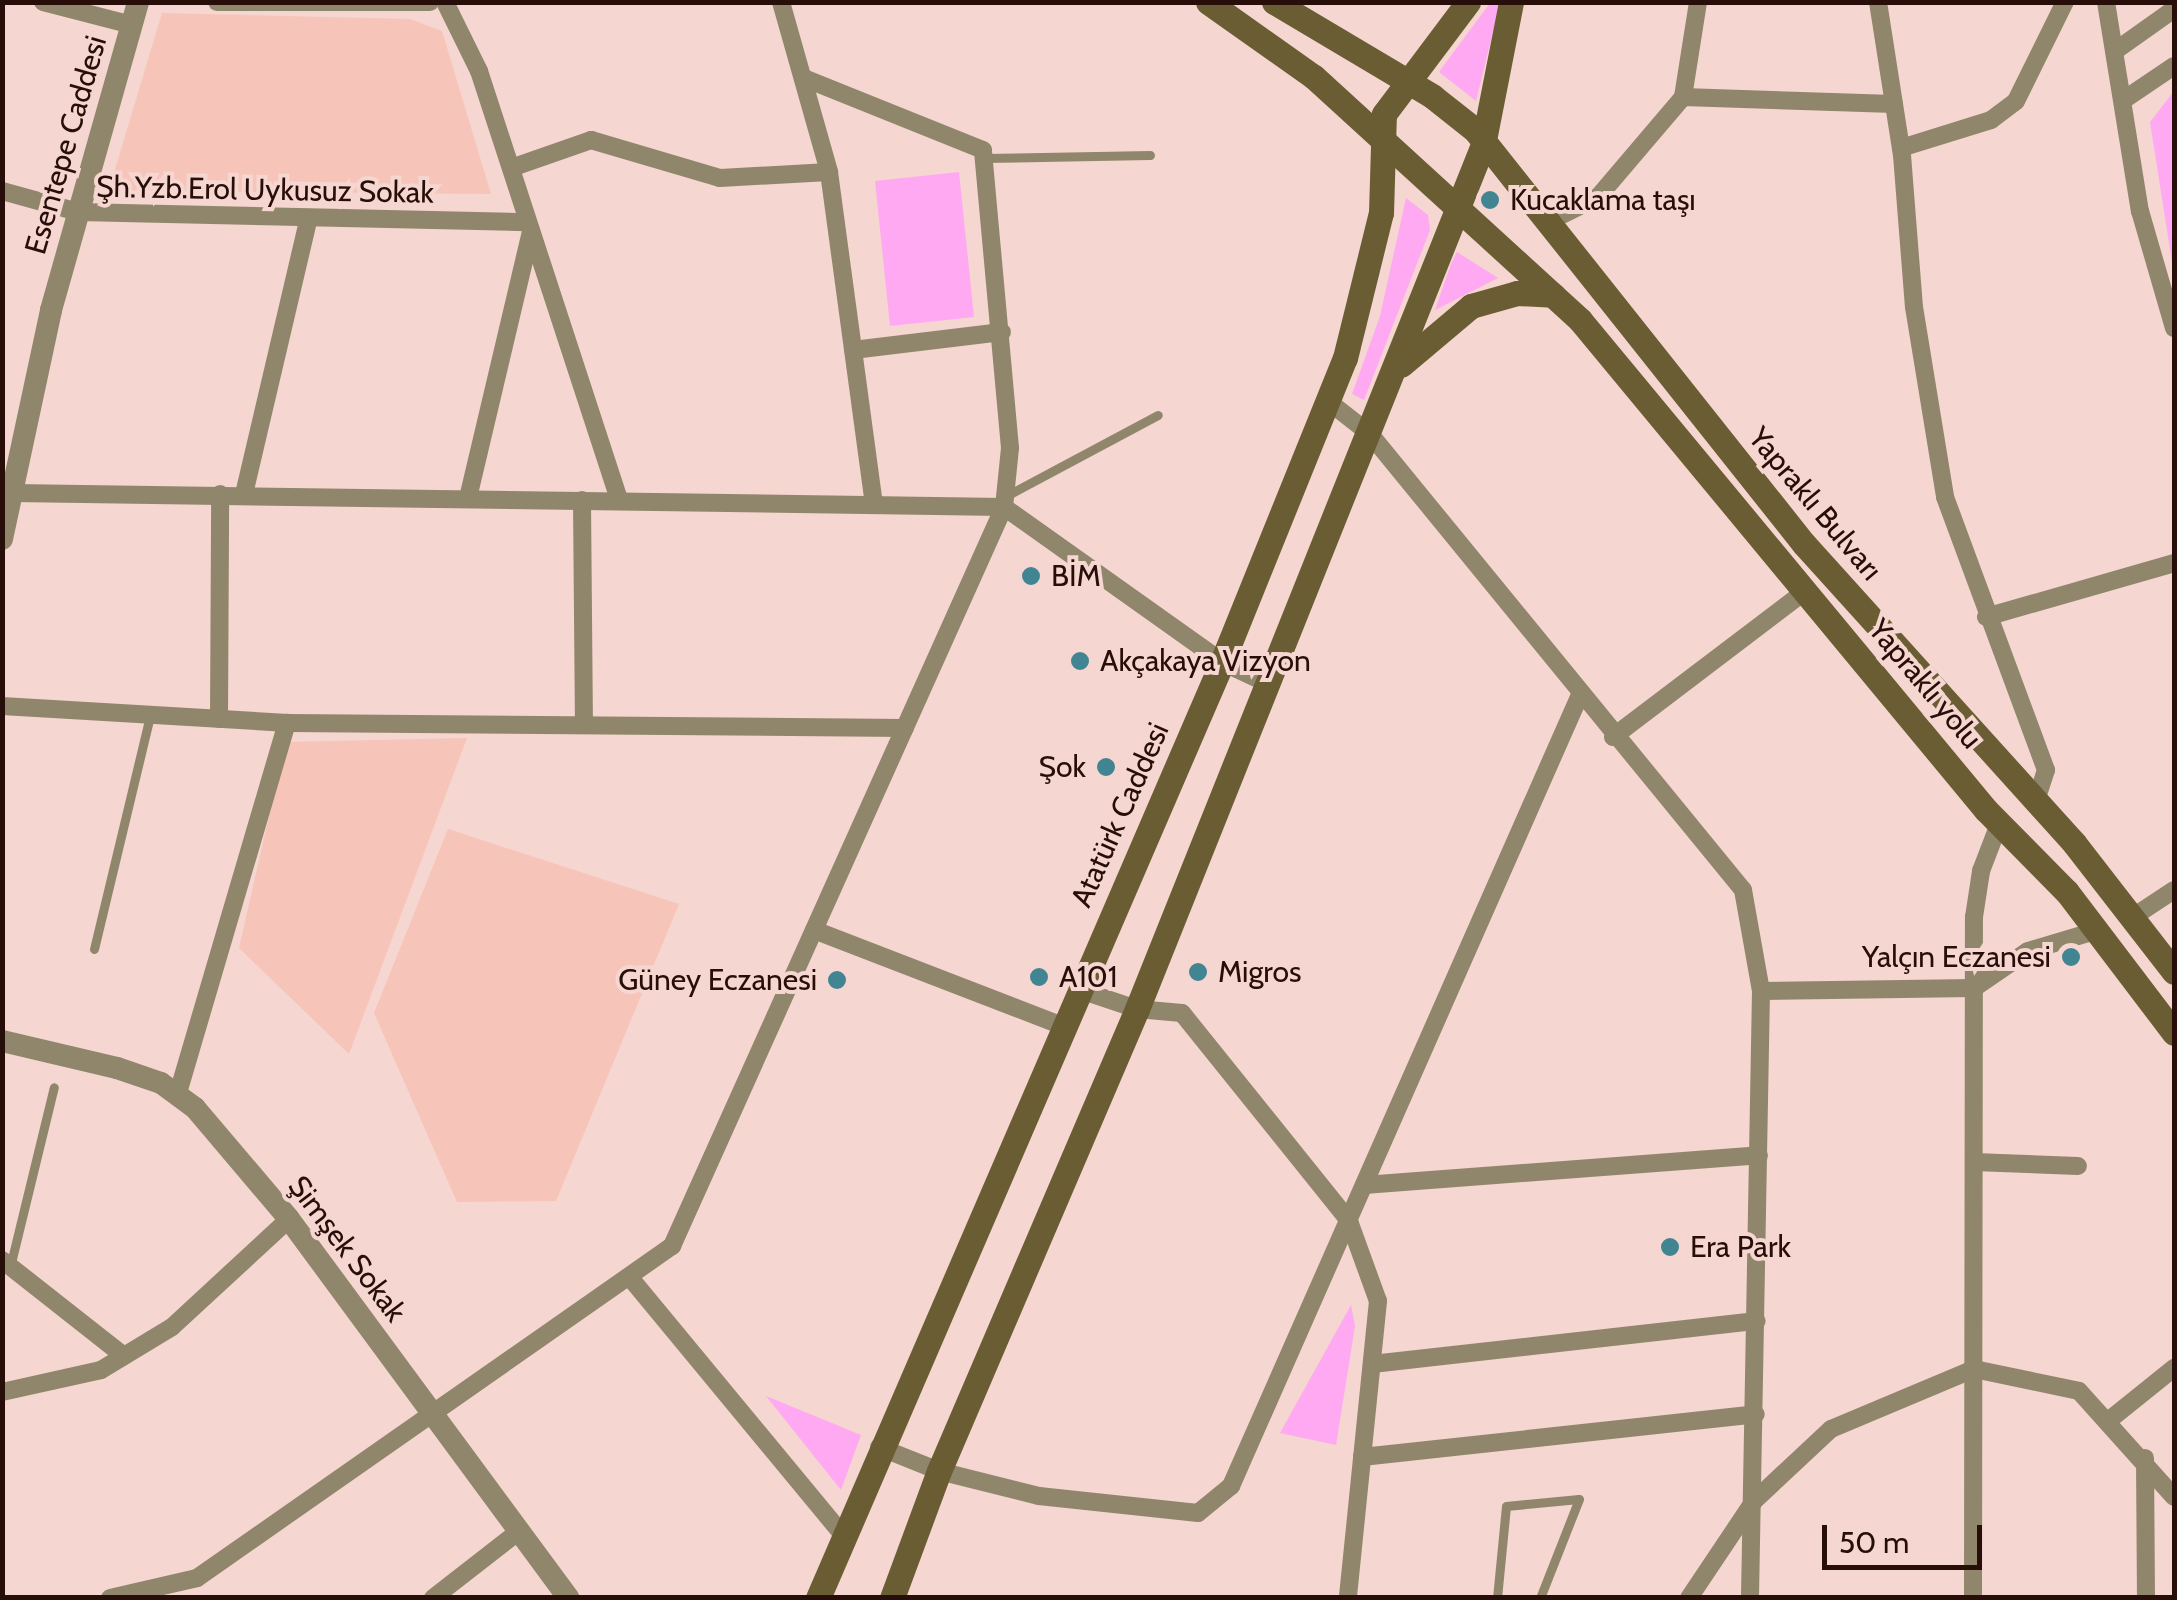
<!DOCTYPE html>
<html>
<head>
<meta charset="utf-8">
<style>
	body { margin:0 }
	#map { position:relative; width:2177px; height:1600px; overflow:hidden; background:#f5d6d0; font-family:Cabin,sans-serif }
	div>[style] { position:absolute }
	.built>* { inset:0; background:#f7c4ba }
	.green>* { inset:0; background:#fea9f2 }
	.service>* { height:9px; margin:-4.5px; padding:0 4.5px; transform-origin:4.5px; border-radius:4.5px; background:#90866b }
	.minor>* { height:18px; margin:-9px; padding:0 9px; transform-origin:9px; border-radius:9px; background:#90866b }
	.tertiary>* { height:22px; margin:-11px; padding:0 11px; transform-origin:11px; border-radius:11px; background:#90866b }
	.secondary>* { height:25px; margin:-12.5px; padding:0 12.5px; transform-origin:12.5px; border-radius:12.5px; background:#6a5d33 }
	.dots>* { width:28px; height:28px; translate:-50% -50%; box-sizing:border-box; border:5px solid #f5d6d0; border-radius:50% }
	span { translate:-50% -50%; white-space:nowrap; text-align:center; line-height:1.15; -webkit-text-stroke:8px #f5d6d0; paint-order:stroke }
	.street-label { font-size:30px; color:#280e09 }
	.poi-label { font-size:30px; color:#280e09 }
	.left { translate:0 -50%; text-align:left }
	.right { translate:-100% -50%; text-align:right }
	.frame { position:absolute; inset:0; border:5px solid #280e09; pointer-events:none }
	.scale { position:absolute; left:1822px; top:1525px; width:160px; height:45px; box-sizing:border-box; border:5px solid #280e09; border-top:0; padding-left:12px; font-size:30px; line-height:35px; white-space:nowrap; color:#280e09; -webkit-text-stroke:8px #f5d6d0; paint-order:stroke }
</style>
</head>
<body>
<div id="map">
	<div class="built">
		<i style="clip-path:polygon(162px 13px,410px 19px,442px 31px,491px 194px,119px 191px,111px 183px)"></i>
		<i style="clip-path:polygon(467px 738px,349px 1054px,239px 948px,286px 742px)"></i>
		<i style="clip-path:polygon(448px 829px,679px 904px,556px 1201px,457px 1202px,374px 1013px)"></i>
	</div>
	<div class="green">
		<i style="clip-path:polygon(1490px 3px,1500px 3px,1476px 101px,1439px 72px)"></i>
		<i style="clip-path:polygon(2174px 91px,2174px 275px,2150px 122px)"></i>
		<i style="clip-path:polygon(959px 172px,974px 317px,890px 326px,875px 181px)"></i>
		<i style="clip-path:polygon(1406px 198px,1428px 215px,1430px 230px,1364px 400px,1352px 394px,1380px 316px)"></i>
		<i style="clip-path:polygon(1457px 252px,1498px 278px,1435px 310px,1451px 264px)"></i>
		<i style="clip-path:polygon(1351px 1305px,1355px 1326px,1336px 1445px,1280px 1433px)"></i>
		<i style="clip-path:polygon(766px 1396px,861px 1435px,841px 1490px)"></i>
	</div>
	<div class="service">
		<i style="left:984px;top:158px;width:166px;rotate:-1deg"></i>
		<i style="left:1006px;top:496px;width:172px;rotate:-28.1deg"></i>
		<i style="left:94px;top:949px;width:241px;rotate:-76.5deg"></i>
		<i style="left:10px;top:1267px;width:185px;rotate:-76.3deg"></i>
		<i style="left:1497px;top:1598px;width:92px;rotate:-84.4deg"></i>
		<i style="left:1506px;top:1506px;width:73px;rotate:-5.5deg"></i>
		<i style="left:1579px;top:1499px;width:106px;rotate:111.5deg"></i>
	</div>
	<div class="minor">
		<i style="left:43px;top:2px;width:92px;rotate:14.5deg"></i>
		<i style="left:217px;top:2px;width:213px"></i>
		<i style="left:445px;top:2px;width:77px;rotate:63.8deg"></i>
		<i style="left:479px;top:71px;width:451px;rotate:71.9deg"></i>
		<i style="left:781px;top:2px;width:177px;rotate:74.2deg"></i>
		<i style="left:829px;top:172px;width:336px;rotate:82.3deg"></i>
		<i style="left:1878px;top:2px;width:155px;rotate:81.1deg"></i>
		<i style="left:1902px;top:155px;width:152px;rotate:85.5deg"></i>
		<i style="left:1914px;top:307px;width:193px;rotate:80.7deg"></i>
		<i style="left:1945px;top:497px;width:291px;rotate:69.7deg"></i>
		<i style="left:2046px;top:770px;width:32px;rotate:108deg"></i>
		<i style="left:2106px;top:2px;width:212px;rotate:80.8deg"></i>
		<i style="left:2140px;top:211px;width:122px;rotate:73.8deg"></i>
		<i style="left:2115px;top:51px;width:72px;rotate:-35.4deg"></i>
		<i style="left:1683px;top:97px;width:211px;rotate:1.9deg"></i>
		<i style="left:2125px;top:99px;width:59px;rotate:-34deg"></i>
		<i style="left:1901px;top:148px;width:94px;rotate:-17.3deg"></i>
		<i style="left:1991px;top:120px;width:31px;rotate:-37deg"></i>
		<i style="left:2016px;top:101px;width:110px;rotate:-63.7deg"></i>
		<i style="left:511px;top:168px;width:85px;rotate:-19.3deg"></i>
		<i style="left:591px;top:140px;width:134px;rotate:16.4deg"></i>
		<i style="left:720px;top:178px;width:109px;rotate:-3.2deg"></i>
		<i style="left:2px;top:191px;width:79px;rotate:15.4deg"></i>
		<i style="left:78px;top:212px;width:450px;rotate:1.3deg"></i>
		<i style="left:1546px;top:223px;width:58px;rotate:-26.6deg"></i>
		<i style="left:1598px;top:197px;width:131px;rotate:-49.6deg"></i>
		<i style="left:1683px;top:97px;width:96px;rotate:-81deg"></i>
		<i style="left:853px;top:350px;width:150px;rotate:-6.9deg"></i>
		<i style="left:1328px;top:401px;width:53px;rotate:38.2deg"></i>
		<i style="left:1370px;top:434px;width:589px;rotate:50.72deg"></i>
		<i style="left:1743px;top:890px;width:103px;rotate:79.9deg"></i>
		<i style="left:1761px;top:991px;width:607px;rotate:91.04deg"></i>
		<i style="left:13px;top:493px;width:991px;rotate:0.81deg"></i>
		<i style="left:1004px;top:507px;width:267px;rotate:35.4deg"></i>
		<i style="left:1222px;top:662px;width:52px;rotate:25.1deg"></i>
		<i style="left:244px;top:494px;width:279px;rotate:-76.8deg"></i>
		<i style="left:468px;top:498px;width:274px;rotate:-76.7deg"></i>
		<i style="left:582px;top:500px;width:225px;rotate:89.5deg"></i>
		<i style="left:1986px;top:617px;width:196px;rotate:-16deg"></i>
		<i style="left:2px;top:706px;width:286px;rotate:3.4deg"></i>
		<i style="left:287px;top:723px;width:618px;rotate:0.46deg"></i>
		<i style="left:219px;top:719px;width:225px;rotate:-89.7deg"></i>
		<i style="left:1613px;top:737px;width:240px;rotate:-37.2deg"></i>
		<i style="left:2133px;top:917px;width:49px;rotate:-33.4deg"></i>
		<i style="left:814px;top:930px;width:267px;rotate:21.1deg"></i>
		<i style="left:1080px;top:990px;width:60px;rotate:18.4deg"></i>
		<i style="left:1137px;top:1009px;width:45px;rotate:5.1deg"></i>
		<i style="left:1182px;top:1013px;width:267px;rotate:51.2deg"></i>
		<i style="left:1349px;top:1221px;width:85px;rotate:70.1deg"></i>
		<i style="left:1378px;top:1301px;width:299px;rotate:95.8deg"></i>
		<i style="left:1761px;top:991px;width:213px;rotate:-0.8deg"></i>
		<i style="left:1974px;top:988px;width:65px;rotate:-34.4deg"></i>
		<i style="left:2028px;top:951px;width:73px;rotate:-16.7deg"></i>
		<i style="left:178px;top:1093px;width:386px;rotate:-73.6deg"></i>
		<i style="left:1974px;top:1162px;width:104px;rotate:2.2deg"></i>
		<i style="left:1364px;top:1185px;width:396px;rotate:-4.3deg"></i>
		<i style="left:2px;top:1260px;width:155px;rotate:38.2deg"></i>
		<i style="left:632px;top:1280px;width:330px;rotate:50.4deg"></i>
		<i style="left:1372px;top:1364px;width:387px;rotate:-6.4deg"></i>
		<i style="left:2px;top:1392px;width:101px;rotate:-12.5deg"></i>
		<i style="left:101px;top:1370px;width:83px;rotate:-31.2deg"></i>
		<i style="left:172px;top:1327px;width:159px;rotate:-42.7deg"></i>
		<i style="left:2108px;top:1421px;width:85px;rotate:-38.8deg"></i>
		<i style="left:879px;top:1447px;width:65px;rotate:21.8deg"></i>
		<i style="left:939px;top:1471px;width:103px;rotate:14deg"></i>
		<i style="left:1039px;top:1496px;width:160px;rotate:6.1deg"></i>
		<i style="left:1198px;top:1513px;width:43px;rotate:-39.3deg"></i>
		<i style="left:1231px;top:1486px;width:862px;rotate:-66.2deg"></i>
		<i style="left:1362px;top:1457px;width:396px;rotate:-6.2deg"></i>
		<i style="left:2145px;top:1458px;width:140px;rotate:89.6deg"></i>
		<i style="left:110px;top:1598px;width:89px;rotate:-12.9deg"></i>
		<i style="left:197px;top:1578px;width:580px;rotate:-34.95deg"></i>
		<i style="left:672px;top:1246px;width:810px;rotate:-65.81deg"></i>
		<i style="left:1004px;top:507px;width:59px;rotate:-84.2deg"></i>
		<i style="left:1010px;top:448px;width:299px;rotate:-95.2deg"></i>
		<i style="left:983px;top:150px;width:193px;rotate:-158.1deg"></i>
		<i style="left:433px;top:1598px;width:109px;rotate:-37.9deg"></i>
		<i style="left:1689px;top:1598px;width:117px;rotate:-56.2deg"></i>
		<i style="left:1754px;top:1501px;width:105px;rotate:-43.1deg"></i>
		<i style="left:1831px;top:1429px;width:155px;rotate:-22.8deg"></i>
		<i style="left:1974px;top:1369px;width:107px;rotate:11.8deg"></i>
		<i style="left:2079px;top:1391px;width:142px;rotate:48.1deg"></i>
		<i style="left:1973px;top:1598px;width:681px;rotate:-89.92deg"></i>
		<i style="left:1974px;top:917px;width:47px;rotate:-81.3deg"></i>
		<i style="left:1981px;top:871px;width:50px;rotate:-69deg"></i>
	</div>
	<div class="tertiary">
		<i style="left:2px;top:539px;width:234px;rotate:-77.9deg"></i>
		<i style="left:51px;top:310px;width:320px;rotate:-74.2deg"></i>
		<i style="left:2px;top:1041px;width:118px;rotate:13.2deg"></i>
		<i style="left:117px;top:1068px;width:46px;rotate:18.8deg"></i>
		<i style="left:161px;top:1083px;width:42px;rotate:36.3deg"></i>
		<i style="left:195px;top:1108px;width:145px;rotate:49.7deg"></i>
		<i style="left:289px;top:1219px;width:471px;rotate:53.6deg"></i>
	</div>
	<div class="secondary">
		<i style="left:1208px;top:2px;width:130px;rotate:35.3deg"></i>
		<i style="left:1314px;top:77px;width:360px;rotate:42.4deg"></i>
		<i style="left:1580px;top:320px;width:636px;rotate:50.36deg"></i>
		<i style="left:1986px;top:810px;width:115px;rotate:45.4deg"></i>
		<i style="left:2067px;top:892px;width:177px;rotate:52.8deg"></i>
		<i style="left:1274px;top:2px;width:184px;rotate:30.7deg"></i>
		<i style="left:1432px;top:96px;width:55px;rotate:38.3deg"></i>
		<i style="left:1475px;top:130px;width:529px;rotate:51.53deg"></i>
		<i style="left:1804px;top:544px;width:403px;rotate:47.9deg"></i>
		<i style="left:2074px;top:843px;width:163px;rotate:52.2deg"></i>
		<i style="left:1401px;top:365px;width:92px;rotate:-40.1deg"></i>
		<i style="left:1471px;top:306px;width:48px;rotate:-15.8deg"></i>
		<i style="left:1517px;top:293px;width:36px;rotate:3deg"></i>
		<i style="left:818px;top:1598px;width:1019px;rotate:-66.65deg"></i>
		<i style="left:1222px;top:662px;width:328px;rotate:-68deg"></i>
		<i style="left:1345px;top:358px;width:149px;rotate:-76.1deg"></i>
		<i style="left:1381px;top:213px;width:99px;rotate:-88.3deg"></i>
		<i style="left:1384px;top:114px;width:140px;rotate:-53.1deg"></i>
		<i style="left:892px;top:1598px;width:135px;rotate:-69.7deg"></i>
		<i style="left:939px;top:1471px;width:503px;rotate:-66.8deg"></i>
		<i style="left:1137px;top:1009px;width:931px;rotate:-68.18deg"></i>
		<i style="left:1483px;top:145px;width:146px;rotate:-78.9deg"></i>
	</div>
	<div class="dots">
		<i style="left:1490px;top:200px;background:#418593"></i>
		<i style="left:1031px;top:576px;background:#418593"></i>
		<i style="left:1080px;top:661px;background:#418593"></i>
		<i style="left:1106px;top:767px;background:#418593"></i>
		<i style="left:2071px;top:957px;background:#418593"></i>
		<i style="left:1198px;top:972px;background:#418593"></i>
		<i style="left:1039px;top:977px;background:#418593"></i>
		<i style="left:837px;top:980px;background:#418593"></i>
		<i style="left:1670px;top:1247px;background:#418593"></i>
	</div>
	<div class="street-label">
		<span style="left:66px;top:145px;rotate:-74deg">Esentepe Caddesi</span>
		<span style="left:265px;top:190px;rotate:1deg">Şh.Yzb.Erol Uykusuz Sokak</span>
		<span style="left:1815px;top:504px;rotate:50deg">Yapraklı Bulvarı</span>
		<span style="left:1925px;top:684px;rotate:50deg">Yapraklı yolu</span>
		<span style="left:1120px;top:815px;rotate:-66deg">Atatürk Caddesi</span>
		<span style="left:347px;top:1249px;rotate:53deg">Şimşek Sokak</span>
	</div>
	<div class="poi-label">
		<span class="left" style="left:1510px;top:200px">Kucaklama taşı</span>
		<span class="left" style="left:1051px;top:576px">BİM</span>
		<span class="left" style="left:1100px;top:661px">Akçakaya Vizyon</span>
		<span class="right" style="left:1086px;top:767px">Şok</span>
		<span class="right" style="left:2051px;top:957px">Yalçın Eczanesi</span>
		<span class="left" style="left:1218px;top:972px">Migros</span>
		<span class="left" style="left:1059px;top:977px">A101</span>
		<span class="right" style="left:817px;top:980px">Güney Eczanesi</span>
		<span class="left" style="left:1690px;top:1247px">Era Park</span>
	</div>
	<div class="frame"></div>
	<div class="scale">50 m</div>
</div>
</body>
</html>
